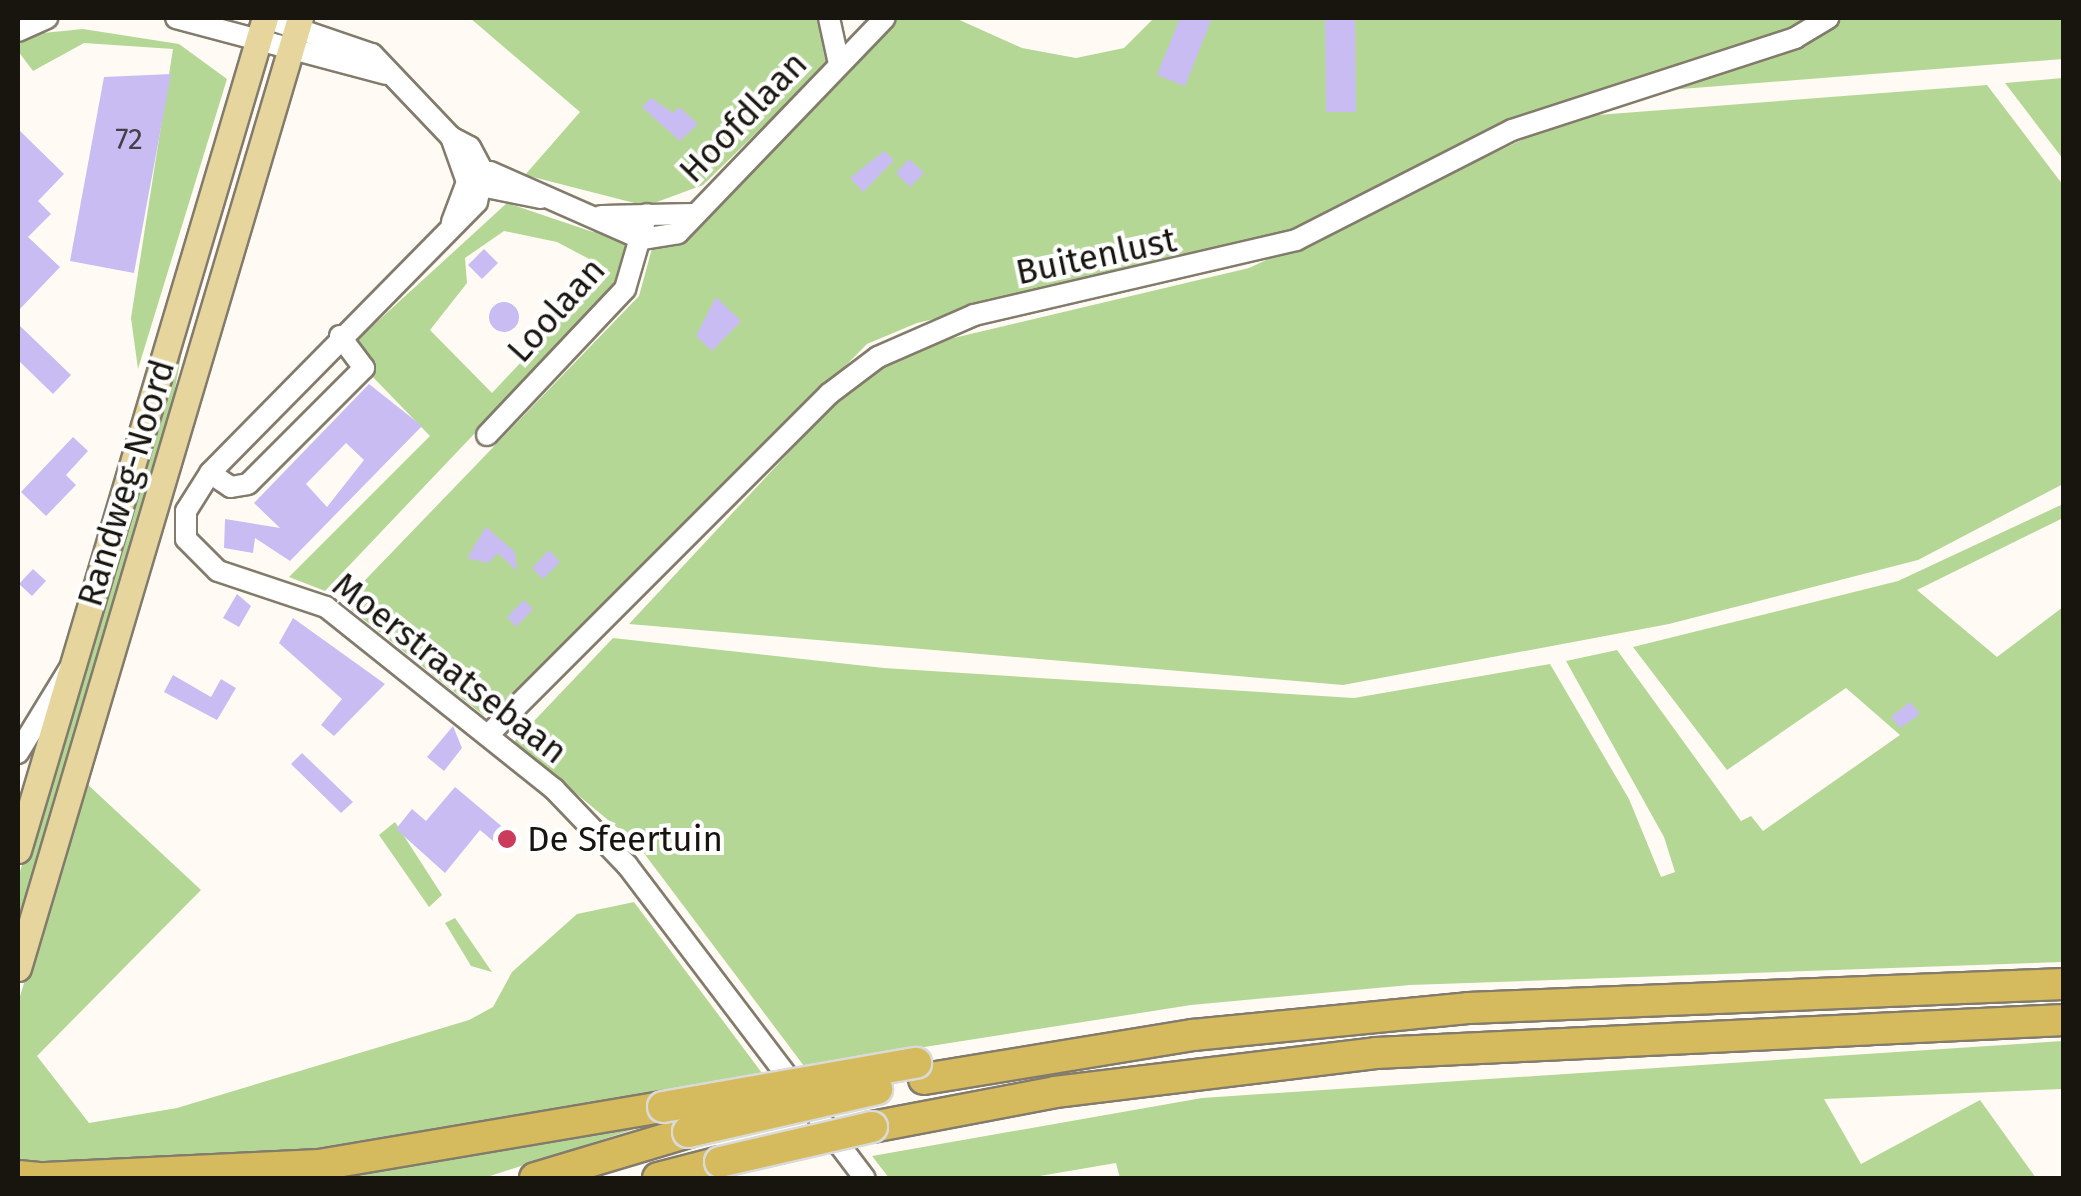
<!DOCTYPE html>
<html>
<head>
<meta charset="utf-8">
<style>
	body { margin:0 }
	#map { position:relative; width:2081px; height:1196px; overflow:hidden; background:#fffbf4; font-family:"Fira Sans",sans-serif }
	div>[style] { position:absolute }
	.green>* { inset:0; background:#b5d795 }
	.building>* { inset:0; background:#c9bcf3 }
	.round { border-radius:50% }
	.roads { filter:drop-shadow(2px 0 #837b6c) drop-shadow(-2px 0 #837b6c) drop-shadow(0 2px #837b6c) drop-shadow(0 -2px #837b6c) }
	.minor>* { height:20px; margin:-10px; padding:0 10px; transform-origin:10px; border-radius:10px; background:#fff }
	.major>* { height:25px; margin:-12.5px; padding:0 12.5px; transform-origin:12.5px; border-radius:12.5px; background:#e6d69e }
	.highway>* { height:30px; margin:-15px; padding:0 15px; transform-origin:15px; border-radius:15px; background:#d6bb5e }
	.bridges { filter:drop-shadow(2px 0 #dadad9) drop-shadow(-2px 0 #dadad9) drop-shadow(0 2px #dadad9) drop-shadow(0 -2px #dadad9) }
	.highway-bridge>* { height:30px; margin:-15px; padding:0 15px; transform-origin:15px; border-radius:15px; background:#d6bb5e }
	.dots>* { width:28px; height:28px; translate:-50% -50%; box-sizing:border-box; border:5px solid #fff; border-radius:50% }
	span { translate:-50% -50%; white-space:nowrap; text-align:center; line-height:1.15; -webkit-text-stroke:8px #fff; paint-order:stroke }
	.number-label { font-size:30px; color:#443f48 }
	.number-label span { -webkit-text-stroke-width:0 }
	.street-label { font-size:35px; color:#18150f }
	.poi-label { font-size:35px; color:#18150f }
	.left { translate:0 -50%; text-align:left }
	.frame { position:absolute; inset:0; border:20px solid #18150f; pointer-events:none }
</style>
</head>
<body>
<div id="map">
	<div class="green">
		<i style="clip-path:polygon(470px 18px,820px 18px,829px 62px,703px 185px,646px 206px,525px 175px,580px 112px)"></i>
		<i style="clip-path:polygon(898px 18px,955px 18px,1022px 48px,1076px 58px,1124px 48px,1154px 18px,2063px 18px,2063px 59px,1579px 97px,1278px 239px,917px 323px,867px 344px,497px 717px,483px 715px,343px 603px,639px 296px,657px 230px,681px 225px,793px 128px)"></i>
		<i style="clip-path:polygon(83px 29px,179px 44px,227px 79px,138px 369px,131px 318px,173px 49px,84px 43px,33px 71px,18px 51px,23px 35px)"></i>
		<i style="clip-path:polygon(2063px 78px,2064px 78px,2063px 159px,2005px 83px)"></i>
		<i style="clip-path:polygon(1987px 85px,2063px 185px,2063px 484px,1918px 560px,1669px 624px,1343px 685px,629px 624px,849px 388px,907px 349px,1249px 268px,1571px 117px)"></i>
		<i style="clip-path:polygon(evenodd,507px 203px,593px 232px,634px 234px,626px 274px,325px 591px,289px 577px,430px 436px,368px 372px,376px 363px,356px 341px,507px 203px,504px 231px,557px 242px,608px 269px,492px 393px,430px 330px,467px 283px,465px 258px,504px 231px)"></i>
		<i style="clip-path:polygon(186px 329px,167px 432px,18px 935px,18px 878px)"></i>
		<i style="clip-path:polygon(2063px 504px,2063px 518px,1917px 590px,1997px 657px,2063px 607px,2063px 962px,1410px 985px,1191px 1005px,804px 1066px,637px 844px,514px 742px,613px 638px,884px 668px,1354px 698px,1550px 664px,1629px 799px,1661px 877px,1675px 872px,1664px 837px,1566px 661px,1617px 650px,1741px 821px,1751px 816px,1763px 831px,1900px 735px,1846px 688px,1727px 770px,1633px 647px,1898px 581px)"></i>
		<i style="clip-path:polygon(85px 782px,201px 890px,37px 1056px,89px 1123px,177px 1108px,469px 1020px,493px 1007px,512px 972px,577px 914px,634px 902px,762px 1073px,322px 1154px,18px 1167px,18px 1003px)"></i>
		<i style="clip-path:polygon(395px 822px,442px 895px,429px 907px,379px 835px)"></i>
		<i style="clip-path:polygon(455px 918px,492px 972px,471px 966px,445px 923px)"></i>
		<i style="clip-path:polygon(2063px 1041px,2063px 1089px,1824px 1099px,1861px 1164px,1980px 1100px,2036px 1178px,1120px 1178px,1116px 1163px,1028px 1178px,889px 1178px,872px 1156px,1202px 1098px)"></i>
		<i style="clip-path:polygon(724px 1100px,484px 1178px,153px 1178px)"></i>
	</div>
	<div class="building">
		<i style="clip-path:polygon(1180px 18px,1212px 18px,1185px 86px,1157px 75px)"></i>
		<i style="clip-path:polygon(1325px 18px,1355px 18px,1356px 112px,1326px 112px)"></i>
		<i style="clip-path:polygon(171px 74px,134px 273px,70px 261px,104px 77px)"></i>
		<i style="clip-path:polygon(651px 98px,673px 113px,679px 107px,698px 124px,680px 141px,642px 107px)"></i>
		<i style="clip-path:polygon(18px 129px,64px 174px,38px 201px,51px 214px,28px 237px,60px 267px,18px 311px)"></i>
		<i style="clip-path:polygon(884px 151px,894px 160px,863px 192px,850px 178px)"></i>
		<i style="clip-path:polygon(909px 159px,924px 173px,910px 187px,896px 173px)"></i>
		<i style="clip-path:polygon(484px 249px,498px 263px,482px 279px,468px 265px)"></i>
		<i style="clip-path:polygon(716px 297px,741px 321px,712px 351px,696px 336px)"></i>
		<i class="round" style="left:489px;top:302px;width:30px;height:30px"></i>
		<i style="clip-path:polygon(18px 324px,71px 375px,53px 394px,18px 360px)"></i>
		<i style="clip-path:polygon(evenodd,369px 384px,422px 426px,290px 561px,255px 538px,253px 553px,224px 548px,225px 519px,280px 528px,254px 503px,369px 384px,346px 443px,364px 460px,327px 507px,306px 484px,346px 443px)"></i>
		<i style="clip-path:polygon(73px 437px,88px 451px,66px 475px,76px 485px,46px 516px,21px 492px)"></i>
		<i style="clip-path:polygon(486px 527px,515px 552px,517px 571px,498px 553px,488px 563px,467px 558px)"></i>
		<i style="clip-path:polygon(549px 550px,560px 562px,543px 579px,532px 568px)"></i>
		<i style="clip-path:polygon(33px 569px,46px 581px,32px 596px,19px 584px)"></i>
		<i style="clip-path:polygon(237px 594px,251px 606px,239px 627px,223px 618px)"></i>
		<i style="clip-path:polygon(524px 600px,533px 609px,516px 627px,507px 617px)"></i>
		<i style="clip-path:polygon(293px 618px,385px 684px,334px 736px,321px 725px,342px 699px,279px 643px)"></i>
		<i style="clip-path:polygon(173px 675px,211px 697px,221px 679px,236px 688px,217px 720px,164px 692px)"></i>
		<i style="clip-path:polygon(1910px 702px,1920px 714px,1900px 728px,1891px 717px)"></i>
		<i style="clip-path:polygon(453px 726px,462px 748px,444px 771px,427px 757px)"></i>
		<i style="clip-path:polygon(302px 753px,353px 802px,341px 813px,291px 764px)"></i>
		<i style="clip-path:polygon(455px 787px,517px 839px,506px 852px,480px 830px,445px 873px,396px 829px,412px 809px,426px 821px)"></i>
	</div>
	<div class="roads">
		<div class="minor">
			<i style="left:176px;top:18px;width:217px;rotate:14.9deg"></i>
			<i style="left:266px;top:18px;width:112px;rotate:18.8deg"></i>
			<i style="left:372px;top:54px;width:115px;rotate:46.4deg"></i>
			<i style="left:451px;top:137px;width:48px;rotate:70.4deg"></i>
			<i style="left:467px;top:182px;width:43px;rotate:110.6deg"></i>
			<i style="left:829px;top:18px;width:47px;rotate:77.7deg"></i>
			<i style="left:18px;top:31px;width:32px;rotate:-24deg"></i>
			<i style="left:451px;top:137px;width:21px;rotate:28deg"></i>
			<i style="left:470px;top:147px;width:30px;rotate:62deg"></i>
			<i style="left:484px;top:173px;width:30px;rotate:104deg"></i>
			<i style="left:477px;top:202px;width:380px;rotate:134.6deg"></i>
			<i style="left:210px;top:473px;width:45px;rotate:122.3deg"></i>
			<i style="left:186px;top:511px;width:28px;rotate:90deg"></i>
			<i style="left:186px;top:539px;width:45px;rotate:45deg"></i>
			<i style="left:218px;top:571px;width:114px;rotate:18.4deg"></i>
			<i style="left:326px;top:607px;width:292px;rotate:38.6deg"></i>
			<i style="left:554px;top:789px;width:105px;rotate:46.2deg"></i>
			<i style="left:627px;top:865px;width:393px;rotate:52.8deg"></i>
			<i style="left:467px;top:182px;width:25px;rotate:-23deg"></i>
			<i style="left:490px;top:172px;width:166px;rotate:23.8deg"></i>
			<i style="left:642px;top:239px;width:36px;rotate:-9deg"></i>
			<i style="left:678px;top:233px;width:298px;rotate:-46.1deg"></i>
			<i style="left:471px;top:184px;width:71px;rotate:11.3deg"></i>
			<i style="left:601px;top:216px;width:93px;rotate:-1.2deg"></i>
			<i style="left:487px;top:435px;width:201px;rotate:-46.6deg"></i>
			<i style="left:625px;top:289px;width:78px;rotate:-73.7deg"></i>
			<i style="left:210px;top:473px;width:25px;rotate:34deg"></i>
			<i style="left:231px;top:487px;width:17px;rotate:-10deg"></i>
			<i style="left:248px;top:484px;width:164px;rotate:-45deg"></i>
			<i style="left:364px;top:368px;width:40px;rotate:-127deg"></i>
			<i style="left:489px;top:734px;width:481px;rotate:-45deg"></i>
			<i style="left:829px;top:394px;width:61px;rotate:-37.1deg"></i>
			<i style="left:878px;top:357px;width:105px;rotate:-23.6deg"></i>
			<i style="left:974px;top:315px;width:331px;rotate:-13.1deg"></i>
			<i style="left:1296px;top:240px;width:242px;rotate:-27deg"></i>
			<i style="left:1512px;top:130px;width:298px;rotate:-18deg"></i>
			<i style="left:1795px;top:38px;width:39px;rotate:-31deg"></i>
			<i style="left:18px;top:753px;width:105px;rotate:-58.6deg"></i>
		</div>
		<div class="major">
			<i style="left:18px;top:850px;width:868px;rotate:-73.47deg"></i>
			<i style="left:18px;top:968px;width:991px;rotate:-73.47deg"></i>
		</div>
		<div class="highway">
			<i style="left:924px;top:1079px;width:273px;rotate:-9.3deg"></i>
			<i style="left:1193px;top:1035px;width:276px;rotate:-5.6deg"></i>
			<i style="left:1468px;top:1008px;width:596px;rotate:-2.31deg"></i>
			<i style="left:872px;top:1127px;width:186px;rotate:-10.8deg"></i>
			<i style="left:1055px;top:1092px;width:323px;rotate:-6.9deg"></i>
			<i style="left:1376px;top:1053px;width:689px;rotate:-2.75deg"></i>
			<i style="left:18px;top:1176px;width:21px;rotate:5deg"></i>
			<i style="left:45px;top:1178px;width:274px;rotate:-2.7deg"></i>
			<i style="left:319px;top:1165px;width:349px;rotate:-9.6deg"></i>
			<i style="left:535px;top:1178px;width:160px;rotate:-16.7deg"></i>
			<i style="left:658px;top:1178px;width:64px;rotate:-14.5deg"></i>
		</div>
	</div>
	<div class="bridges">
		<div class="highway-bridge">
			<i style="left:663px;top:1107px;width:257px;rotate:-9.9deg"></i>
			<i style="left:688px;top:1132px;width:194px;rotate:-12.8deg"></i>
			<i style="left:720px;top:1162px;width:156px;rotate:-13deg"></i>
		</div>
	</div>
	<div class="dots">
		<i style="left:507px;top:839px;background:#ca3b5c"></i>
	</div>
	<div class="number-label">
		<span style="left:129px;top:139px">72</span>
	</div>
	<div class="street-label">
		<span style="left:743px;top:117px;rotate:-46deg">Hoofdlaan</span>
		<span style="left:1096px;top:256px;rotate:-12deg">Buitenlust</span>
		<span style="left:556px;top:310px;rotate:-48deg">Loolaan</span>
		<span style="left:126px;top:483px;rotate:-73deg">Randweg-Noord</span>
		<span style="left:450px;top:668px;rotate:38deg">Moerstraatsebaan</span>
	</div>
	<div class="poi-label">
		<span class="left" style="left:527px;top:839px">De Sfeertuin</span>
	</div>
	<div class="frame"></div>
</div>
</body>
</html>
